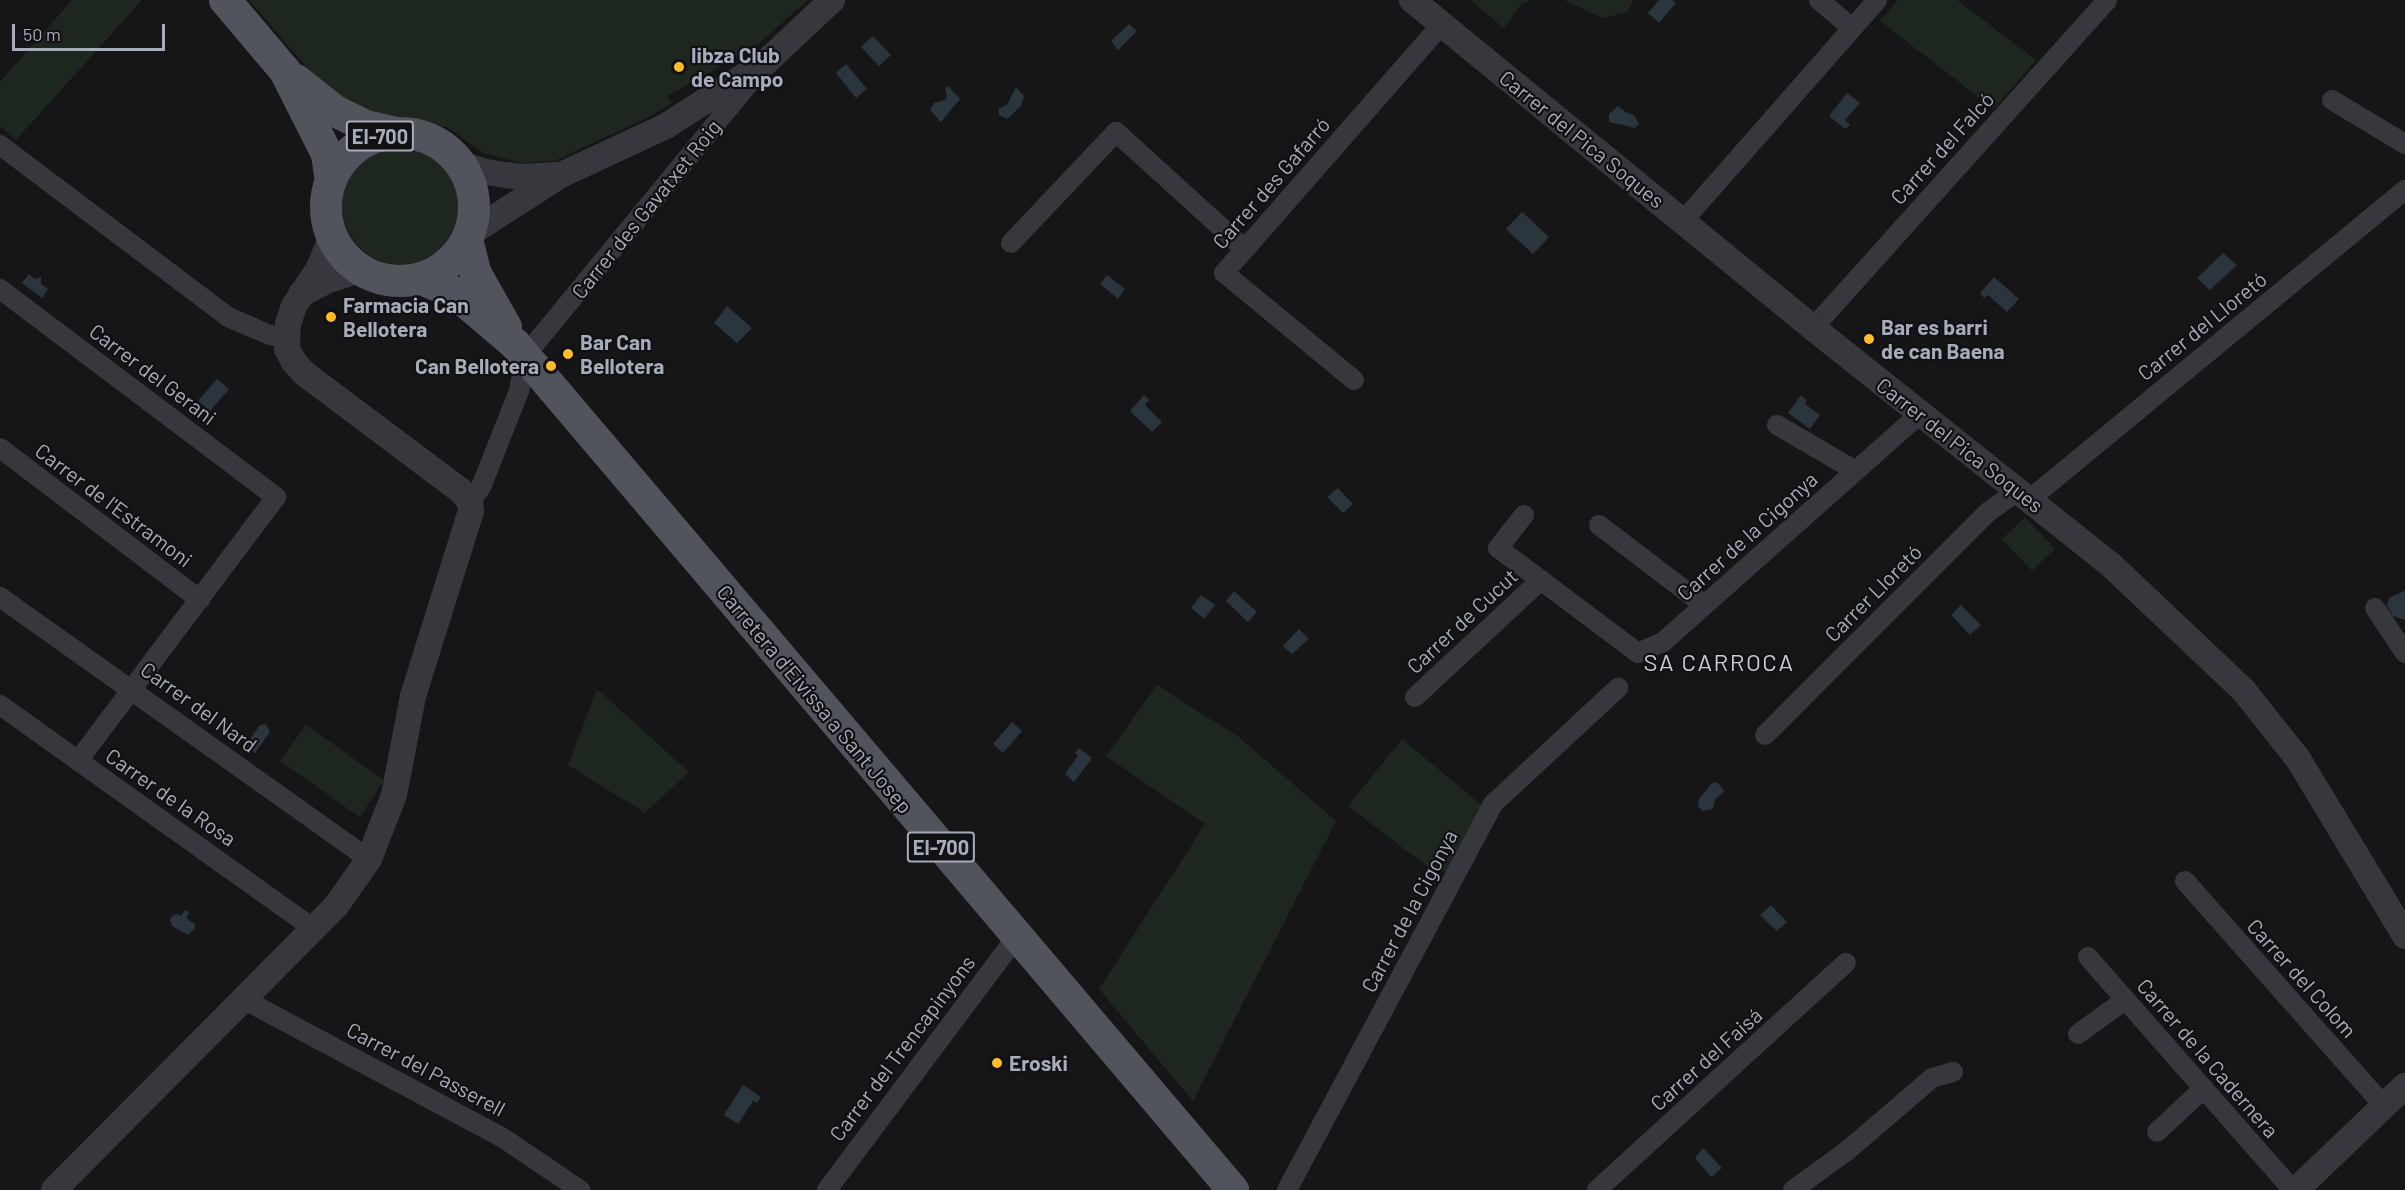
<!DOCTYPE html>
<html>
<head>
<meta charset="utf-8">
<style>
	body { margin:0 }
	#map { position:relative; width:2405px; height:1190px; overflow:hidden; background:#161618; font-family:Barlow,sans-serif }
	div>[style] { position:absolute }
	.green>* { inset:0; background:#1e271f }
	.round { border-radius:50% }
	.water>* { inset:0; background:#2b353e }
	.minor>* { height:20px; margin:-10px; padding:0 10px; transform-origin:10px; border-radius:10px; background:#37383e }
	.tertiary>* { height:26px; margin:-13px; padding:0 13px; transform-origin:13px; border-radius:13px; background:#37383e }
	.primary>* { height:32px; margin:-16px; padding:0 16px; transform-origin:16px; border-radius:16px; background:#52545d }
	.primary>.ring { margin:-16px; padding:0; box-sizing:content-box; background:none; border:32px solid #52545d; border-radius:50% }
	.dots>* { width:16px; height:16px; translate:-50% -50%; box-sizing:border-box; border:3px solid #111113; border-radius:50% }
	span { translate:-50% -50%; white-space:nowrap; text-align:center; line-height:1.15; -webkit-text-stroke:4.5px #111113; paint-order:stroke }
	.shield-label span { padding:2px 4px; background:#111113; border:2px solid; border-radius:4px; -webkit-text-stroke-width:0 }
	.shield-label { font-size:20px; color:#a7acba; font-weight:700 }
	.poi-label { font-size:21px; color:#a7acba; font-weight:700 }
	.left { translate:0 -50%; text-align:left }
	.right { translate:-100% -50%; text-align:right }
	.street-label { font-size:21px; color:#a7acba }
	.quarter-label { font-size:24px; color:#c8cbd5; letter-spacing:1.5px }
	.scale { position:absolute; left:12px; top:24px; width:153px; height:27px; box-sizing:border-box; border:3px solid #a7acba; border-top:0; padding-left:8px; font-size:18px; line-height:21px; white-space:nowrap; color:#a7acba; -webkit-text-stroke:4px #111113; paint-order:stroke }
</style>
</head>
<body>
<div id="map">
	<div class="green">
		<i style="clip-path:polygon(72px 0,142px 0,16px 140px,0 126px,0 82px)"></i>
		<i style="clip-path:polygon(249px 0,808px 0,754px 48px,667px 96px,672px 103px,647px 118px,554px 161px,521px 163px,484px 153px,448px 128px,410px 118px,353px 111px,325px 89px)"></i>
		<i style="clip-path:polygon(1470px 0,1532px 0,1520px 5px,1504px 28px)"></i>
		<i style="clip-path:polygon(1564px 0,1633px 0,1628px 12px,1602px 18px)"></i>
		<i style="clip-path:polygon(1898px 0,1957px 0,2036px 60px,1994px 109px,1880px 21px)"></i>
		<i class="round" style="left:342px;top:145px;width:120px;height:120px"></i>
		<i style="clip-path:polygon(2025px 517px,2055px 549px,2032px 571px,2002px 539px)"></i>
		<i style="clip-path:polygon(1157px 685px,1240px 738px,1336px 821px,1193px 1101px,1099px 989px,1205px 824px,1106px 756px)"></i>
		<i style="clip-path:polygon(597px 689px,689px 772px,645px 813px,568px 765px)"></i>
		<i style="clip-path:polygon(306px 725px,384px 780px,360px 817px,280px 761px)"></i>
		<i style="clip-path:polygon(1402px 739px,1483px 806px,1449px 872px,1432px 870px,1348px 806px)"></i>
	</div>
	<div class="water">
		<i style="clip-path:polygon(1659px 0,1672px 0,1676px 3px,1659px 23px,1648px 13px)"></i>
		<i style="clip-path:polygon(1129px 24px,1137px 31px,1118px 50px,1111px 41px)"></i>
		<i style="clip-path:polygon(873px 36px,891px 55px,879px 66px,861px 47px)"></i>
		<i style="clip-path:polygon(846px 64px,867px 89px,856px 98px,836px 73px)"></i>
		<i style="clip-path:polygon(948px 86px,960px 99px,941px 122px,930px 110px,934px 103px,945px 100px,947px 96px,945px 89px)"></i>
		<i style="clip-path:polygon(1016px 87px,1024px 96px,1021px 106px,1007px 119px,999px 115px,999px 108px,1007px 105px)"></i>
		<i style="clip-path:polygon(1847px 93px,1860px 103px,1845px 120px,1850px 125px,1845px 129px,1829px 116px)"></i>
		<i style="clip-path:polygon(1618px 106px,1627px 113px,1634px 115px,1639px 124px,1635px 128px,1609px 122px,1609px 114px)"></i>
		<i style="clip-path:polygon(1522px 212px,1549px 237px,1533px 254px,1506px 229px)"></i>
		<i style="clip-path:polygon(2223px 253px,2237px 265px,2210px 290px,2197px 278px)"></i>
		<i style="clip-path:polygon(29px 274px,35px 279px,41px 277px,41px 284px,48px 289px,42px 298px,22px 283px)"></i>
		<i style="clip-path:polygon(1107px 275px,1125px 289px,1118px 299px,1100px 284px)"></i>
		<i style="clip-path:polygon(1994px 277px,2019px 299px,2007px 312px,1988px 295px,1984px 298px,1980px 293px)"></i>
		<i style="clip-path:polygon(727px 306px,752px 328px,737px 343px,714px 323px)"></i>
		<i style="clip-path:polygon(217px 379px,229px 389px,210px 411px,198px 401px)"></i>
		<i style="clip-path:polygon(1144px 395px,1149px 400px,1145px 405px,1162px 422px,1152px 432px,1130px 411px)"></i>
		<i style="clip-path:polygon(1801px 395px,1807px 401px,1805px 404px,1820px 415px,1810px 429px,1788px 413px)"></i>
		<i style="clip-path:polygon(1338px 488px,1353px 504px,1343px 513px,1327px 497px)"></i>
		<i style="clip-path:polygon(1234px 591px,1257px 612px,1248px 622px,1226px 601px)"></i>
		<i style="clip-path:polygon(2404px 591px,2405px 593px,2405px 620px,2393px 616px,2387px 606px,2389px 598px)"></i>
		<i style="clip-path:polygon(1201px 595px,1215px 605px,1204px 619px,1191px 608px)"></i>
		<i style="clip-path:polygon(1961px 605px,1981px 625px,1970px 635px,1951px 615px)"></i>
		<i style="clip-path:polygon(1299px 629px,1309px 639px,1292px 654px,1283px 646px)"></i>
		<i style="clip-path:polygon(1012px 722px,1022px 731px,1003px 753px,993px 744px)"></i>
		<i style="clip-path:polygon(266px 724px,270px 732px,255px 753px,245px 746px,260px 725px)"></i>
		<i style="clip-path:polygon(1079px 748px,1092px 758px,1074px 782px,1065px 774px,1078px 756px,1075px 753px)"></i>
		<i style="clip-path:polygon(1717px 782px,1724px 791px,1715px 800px,1713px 809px,1703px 811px,1698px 807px,1699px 799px,1712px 783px)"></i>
		<i style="clip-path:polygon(1771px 905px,1787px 922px,1777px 931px,1760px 915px)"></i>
		<i style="clip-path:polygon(185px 910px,189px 913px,186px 918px,195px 924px,195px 928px,188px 935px,172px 926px,170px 920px,172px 916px,177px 914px,181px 916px)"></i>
		<i style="clip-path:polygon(743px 1085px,761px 1097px,757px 1103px,753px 1101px,738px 1124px,724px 1115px)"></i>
		<i style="clip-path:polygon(1703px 1148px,1722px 1168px,1711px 1177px,1695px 1158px)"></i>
	</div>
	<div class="minor">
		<i style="left:1819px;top:0;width:43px;rotate:40.3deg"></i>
		<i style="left:2332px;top:100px;width:85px;rotate:31.1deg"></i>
		<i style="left:0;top:145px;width:286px;rotate:37deg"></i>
		<i style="left:228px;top:317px;width:46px;rotate:23.2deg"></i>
		<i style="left:270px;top:335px;width:16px;rotate:7deg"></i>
		<i style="left:1683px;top:221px;width:294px;rotate:-48.7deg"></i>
		<i style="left:1011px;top:243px;width:153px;rotate:-46.6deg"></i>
		<i style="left:1116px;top:132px;width:174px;rotate:42.2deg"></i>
		<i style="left:0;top:289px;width:346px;rotate:37deg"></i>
		<i style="left:276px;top:497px;width:330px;rotate:126.9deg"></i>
		<i style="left:1813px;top:328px;width:440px;rotate:-48.1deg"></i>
		<i style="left:1354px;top:380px;width:168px;rotate:-140.5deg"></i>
		<i style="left:1224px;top:273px;width:331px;rotate:-48.8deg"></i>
		<i style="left:1777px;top:425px;width:91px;rotate:30.2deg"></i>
		<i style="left:0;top:448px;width:251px;rotate:37.2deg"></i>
		<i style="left:2030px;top:499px;width:486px;rotate:-39.5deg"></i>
		<i style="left:470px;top:502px;width:19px;rotate:-54deg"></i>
		<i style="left:481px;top:487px;width:103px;rotate:-68.4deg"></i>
		<i style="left:519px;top:391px;width:36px;rotate:-80deg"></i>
		<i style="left:525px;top:356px;width:365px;rotate:-50.6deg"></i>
		<i style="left:1524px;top:515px;width:42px;rotate:128.2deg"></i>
		<i style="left:1498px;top:548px;width:175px;rotate:36.9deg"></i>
		<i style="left:1638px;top:653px;width:27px;rotate:-24deg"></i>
		<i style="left:1663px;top:642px;width:344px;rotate:-41.6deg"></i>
		<i style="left:1599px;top:525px;width:132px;rotate:37.3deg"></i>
		<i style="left:0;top:597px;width:453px;rotate:35.4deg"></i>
		<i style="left:2375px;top:608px;width:54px;rotate:56.3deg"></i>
		<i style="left:1415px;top:697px;width:172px;rotate:-42.9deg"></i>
		<i style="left:0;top:705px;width:386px;rotate:35.5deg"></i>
		<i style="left:1765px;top:735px;width:315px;rotate:-45deg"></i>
		<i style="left:1988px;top:512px;width:38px;rotate:-35deg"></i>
		<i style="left:2185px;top:881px;width:300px;rotate:48.5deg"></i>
		<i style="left:2088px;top:957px;width:310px;rotate:48.7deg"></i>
		<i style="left:243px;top:999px;width:291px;rotate:28.1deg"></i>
		<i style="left:500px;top:1136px;width:97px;rotate:34deg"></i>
		<i style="left:2078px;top:1034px;width:58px;rotate:-35.9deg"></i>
		<i style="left:2157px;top:1132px;width:64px;rotate:-43.1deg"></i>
		<i style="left:827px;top:1190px;width:317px;rotate:-53.2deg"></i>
		<i style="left:1287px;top:1190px;width:438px;rotate:-61.9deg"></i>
		<i style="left:1493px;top:804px;width:171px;rotate:-42.9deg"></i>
		<i style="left:1597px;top:1190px;width:337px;rotate:-42.4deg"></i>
		<i style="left:1793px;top:1190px;width:68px;rotate:-36deg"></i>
		<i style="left:1848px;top:1150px;width:111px;rotate:-40.6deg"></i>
		<i style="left:1932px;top:1078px;width:22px;rotate:-16deg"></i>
	</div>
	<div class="tertiary">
		<i style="left:1412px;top:0;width:518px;rotate:39.28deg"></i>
		<i style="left:1813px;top:328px;width:382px;rotate:38.5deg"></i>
		<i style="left:2112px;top:566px;width:182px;rotate:43.4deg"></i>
		<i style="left:2244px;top:691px;width:87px;rotate:51.5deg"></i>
		<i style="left:2298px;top:759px;width:207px;rotate:58.8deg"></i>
		<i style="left:461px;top:164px;width:25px;rotate:18deg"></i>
		<i style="left:485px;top:172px;width:35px;rotate:8deg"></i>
		<i style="left:520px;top:177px;width:38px;rotate:-3deg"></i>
		<i style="left:469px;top:234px;width:109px;rotate:-32.7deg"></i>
		<i style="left:561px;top:175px;width:116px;rotate:-25deg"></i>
		<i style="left:666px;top:126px;width:119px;rotate:-32.6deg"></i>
		<i style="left:766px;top:62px;width:91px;rotate:-43.2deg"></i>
		<i style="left:301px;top:294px;width:31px;rotate:-27deg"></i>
		<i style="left:329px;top:280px;width:33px;rotate:-18deg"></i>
		<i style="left:54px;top:1190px;width:400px;rotate:-45.2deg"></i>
		<i style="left:336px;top:906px;width:57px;rotate:-54.9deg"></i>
		<i style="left:369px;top:859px;width:69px;rotate:-68.7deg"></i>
		<i style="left:394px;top:795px;width:101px;rotate:-79.1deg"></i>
		<i style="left:413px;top:696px;width:194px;rotate:-72.6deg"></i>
		<i style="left:471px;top:511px;width:9px;rotate:-96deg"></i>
		<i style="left:470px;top:502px;width:14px;rotate:-129deg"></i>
		<i style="left:461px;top:491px;width:196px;rotate:-143.1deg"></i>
		<i style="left:304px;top:373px;width:15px;rotate:-132deg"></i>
		<i style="left:294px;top:362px;width:15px;rotate:-118deg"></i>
		<i style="left:287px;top:349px;width:25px;rotate:-88deg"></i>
		<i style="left:288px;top:324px;width:19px;rotate:-72deg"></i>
		<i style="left:294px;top:306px;width:45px;rotate:-56.7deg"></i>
		<i style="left:319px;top:268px;width:35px;rotate:-68deg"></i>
		<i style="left:2296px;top:1190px;width:151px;rotate:-43.7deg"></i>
	</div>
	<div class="primary">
		<i style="left:225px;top:0;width:93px;rotate:49.8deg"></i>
		<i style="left:285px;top:71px;width:93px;rotate:63.2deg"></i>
		<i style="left:327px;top:154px;width:27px;rotate:82deg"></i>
		<i style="left:296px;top:80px;width:50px;rotate:38.5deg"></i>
		<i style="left:335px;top:111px;width:34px;rotate:26deg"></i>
		<i style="left:366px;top:126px;width:32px;rotate:13deg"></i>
		<i class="ring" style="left:326px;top:133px;width:116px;height:116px"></i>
		<i style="left:467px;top:239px;width:36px;rotate:76deg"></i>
		<i style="left:476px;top:274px;width:61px;rotate:60.5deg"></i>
		<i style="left:421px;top:279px;width:37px;rotate:22deg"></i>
		<i style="left:455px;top:293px;width:79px;rotate:40.4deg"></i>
		<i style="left:515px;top:344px;width:1110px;rotate:49.68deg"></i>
	</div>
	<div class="dots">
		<i style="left:679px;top:67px;background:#ffbc28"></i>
		<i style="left:331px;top:317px;background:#ffbc28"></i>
		<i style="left:1869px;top:339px;background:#ffbc28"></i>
		<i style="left:568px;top:354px;background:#ffbc28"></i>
		<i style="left:551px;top:366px;background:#ffbc28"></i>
		<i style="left:997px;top:1063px;background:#ffbc28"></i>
	</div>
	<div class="shield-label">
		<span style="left:380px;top:136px">EI-700</span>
		<span style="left:941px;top:847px">EI-700</span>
	</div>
	<div class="poi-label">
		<span class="left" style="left:691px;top:67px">Iibza Club<br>de Campo</span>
		<span class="left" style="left:343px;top:317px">Farmacia Can<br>Bellotera</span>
		<span class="left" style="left:1881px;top:339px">Bar es barri<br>de can Baena</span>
		<span class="left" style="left:580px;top:354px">Bar Can<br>Bellotera</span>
		<span class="right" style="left:539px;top:366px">Can Bellotera</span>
		<span class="left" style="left:1009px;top:1063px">Eroski</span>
	</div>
	<div class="street-label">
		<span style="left:1582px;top:139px;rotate:39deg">Carrer del Pica Soques</span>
		<span style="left:1942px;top:148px;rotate:-48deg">Carrer del Falcó</span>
		<span style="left:1271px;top:183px;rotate:-49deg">Carrer des Gafarró</span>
		<span style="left:646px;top:209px;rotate:-51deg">Carrer des Gavatxet Roig</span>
		<span style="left:2202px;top:326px;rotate:-39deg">Carrer del Lloretó</span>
		<span style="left:153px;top:374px;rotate:37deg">Carrer del Gerani</span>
		<span style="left:1960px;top:445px;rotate:38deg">Carrer del Pica Soques</span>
		<span style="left:114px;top:505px;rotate:37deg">Carrer de l'Estramoni</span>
		<span style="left:1747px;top:536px;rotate:-42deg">Carrer de la Cigonya</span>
		<span style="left:1873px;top:593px;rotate:-45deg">Carrer Lloretó</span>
		<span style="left:1462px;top:621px;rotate:-43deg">Carrer de Cucut</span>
		<span style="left:815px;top:699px;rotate:50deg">Carretera d'Eivissa a Sant Josep</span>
		<span style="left:199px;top:707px;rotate:36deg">Carrer del Nard</span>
		<span style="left:171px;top:797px;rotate:35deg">Carrer de la Rosa</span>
		<span style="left:1409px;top:911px;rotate:-62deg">Carrer de la Cigonya</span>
		<span style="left:2302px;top:978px;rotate:48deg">Carrer del Colom</span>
		<span style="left:902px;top:1048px;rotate:-53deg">Carrer del Trencapinyons</span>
		<span style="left:2208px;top:1058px;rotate:49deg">Carrer de la Cadernera</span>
		<span style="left:1706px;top:1059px;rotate:-42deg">Carrer del Faisá</span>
		<span style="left:426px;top:1069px;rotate:28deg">Carrer del Passerell</span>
	</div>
	<div class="quarter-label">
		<span style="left:1719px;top:662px">SA CARROCA</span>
	</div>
	<div class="scale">50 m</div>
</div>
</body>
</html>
